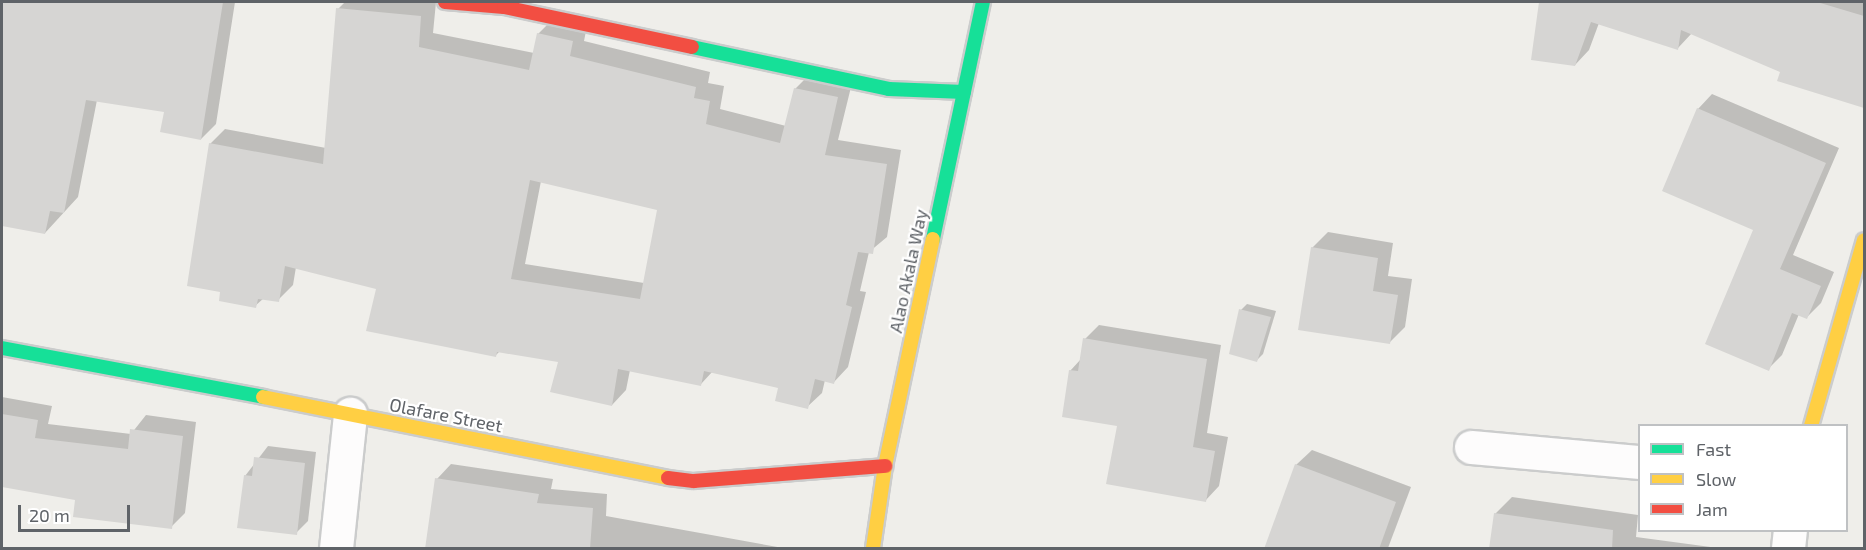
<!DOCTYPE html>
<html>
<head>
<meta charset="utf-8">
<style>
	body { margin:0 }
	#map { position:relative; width:1866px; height:550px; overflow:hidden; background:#efeeea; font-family:"Exo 2",sans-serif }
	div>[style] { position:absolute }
	.shadow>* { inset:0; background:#0003 }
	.building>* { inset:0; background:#d6d5d3 }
	.roads { filter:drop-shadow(2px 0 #cbcccc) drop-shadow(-2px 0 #cbcccc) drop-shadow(0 2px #cbcccc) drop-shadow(0 -2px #cbcccc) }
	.street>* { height:33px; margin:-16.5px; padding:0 16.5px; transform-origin:16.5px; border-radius:16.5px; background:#fdfcfc }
	.fast>* { height:14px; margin:-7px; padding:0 7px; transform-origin:7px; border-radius:7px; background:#16e098 }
	.slow>* { height:14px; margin:-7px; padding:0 7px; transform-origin:7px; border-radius:7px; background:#ffcf43 }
	.jam>* { height:14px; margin:-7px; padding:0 7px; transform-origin:7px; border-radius:7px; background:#f24e42 }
	span { translate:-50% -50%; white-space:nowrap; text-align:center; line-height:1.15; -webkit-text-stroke:4.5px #fff; paint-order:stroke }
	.street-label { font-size:18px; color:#5f6368 }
	.frame { position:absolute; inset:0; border:3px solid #5f6368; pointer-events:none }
	.legend { position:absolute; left:1638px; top:424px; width:210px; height:108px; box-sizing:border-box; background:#fff; border:2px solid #bfc1c3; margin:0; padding:8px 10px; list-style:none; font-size:18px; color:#5f6368 }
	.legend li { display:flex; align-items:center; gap:12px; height:30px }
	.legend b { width:30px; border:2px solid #bfc1c3 }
	.scale { position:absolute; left:18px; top:505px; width:112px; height:27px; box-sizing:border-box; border:3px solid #5f6368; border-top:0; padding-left:8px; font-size:18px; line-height:21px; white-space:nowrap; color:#5f6368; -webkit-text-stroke:4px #fff; paint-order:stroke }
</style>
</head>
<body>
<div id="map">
	<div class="shadow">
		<i style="clip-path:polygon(2px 2px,235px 2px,216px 124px,201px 139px,166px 110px,97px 100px,78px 197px,45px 233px,2px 224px)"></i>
		<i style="clip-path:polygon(evenodd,345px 2px,436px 2px,433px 33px,534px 53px,538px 34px,553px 19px,587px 26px,584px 41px,710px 72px,708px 83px,724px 86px,720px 109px,786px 126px,795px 89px,810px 74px,852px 83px,838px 140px,901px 150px,887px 237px,869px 252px,860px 291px,866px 292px,848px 367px,834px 382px,825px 380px,822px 393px,807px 407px,780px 387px,713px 371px,701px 384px,630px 370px,626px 390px,612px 405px,560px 361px,500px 351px,496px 355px,378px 288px,296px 267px,293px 285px,278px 300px,264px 298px,255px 306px,222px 291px,210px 144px,225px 129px,326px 148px,338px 9px,345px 2px,541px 181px,659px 209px,644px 283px,525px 264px,541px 181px)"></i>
		<i style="clip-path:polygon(1541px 2px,1864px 2px,1864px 98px,1858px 105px,1692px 33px,1678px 48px,1599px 23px,1589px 50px,1575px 65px,1533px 59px)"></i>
		<i style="clip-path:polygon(1712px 94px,1839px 148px,1793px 255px,1834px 272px,1821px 303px,1807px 317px,1799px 314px,1782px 355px,1768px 369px,1755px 229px,1698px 109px)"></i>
		<i style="clip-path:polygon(1328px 232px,1393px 243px,1388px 276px,1412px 279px,1405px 327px,1389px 343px,1312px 248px)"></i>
		<i style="clip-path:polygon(1247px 304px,1276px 311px,1263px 354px,1257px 360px,1241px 310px)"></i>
		<i style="clip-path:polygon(1099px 325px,1221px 345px,1207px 433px,1228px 437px,1219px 486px,1205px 501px,1118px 425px,1070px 371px,1081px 359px,1085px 339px)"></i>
		<i style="clip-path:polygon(2px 397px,52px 406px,48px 424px,131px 434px,146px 415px,196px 422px,185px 513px,171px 527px,76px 499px,2px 485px)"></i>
		<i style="clip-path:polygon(268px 446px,316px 452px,308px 521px,296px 533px,245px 476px)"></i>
		<i style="clip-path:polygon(1312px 450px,1411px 487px,1388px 548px,1266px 548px,1296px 465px)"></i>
		<i style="clip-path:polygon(451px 464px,553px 479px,551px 489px,607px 494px,606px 516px,783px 548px,427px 548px,437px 479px)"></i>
		<i style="clip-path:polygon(1512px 497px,1638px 515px,1636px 537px,1718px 548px,1490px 548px,1495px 514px)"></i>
	</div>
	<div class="building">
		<i style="clip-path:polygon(2px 2px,223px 2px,201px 140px,160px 132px,164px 112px,86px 100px,64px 213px,50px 211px,45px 234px,2px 226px)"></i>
		<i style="clip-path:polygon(1539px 2px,1817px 2px,1864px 16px,1864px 108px,1777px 81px,1780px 72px,1681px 30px,1678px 50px,1591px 22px,1575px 66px,1531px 60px)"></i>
		<i style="clip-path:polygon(evenodd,336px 8px,421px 16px,419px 47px,529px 70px,537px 33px,573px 41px,570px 56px,696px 87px,694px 98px,710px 101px,706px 124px,780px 143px,794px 88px,838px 97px,825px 155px,887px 164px,873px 254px,858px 252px,846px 305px,852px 307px,834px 384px,815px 379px,808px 409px,775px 401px,778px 388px,704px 371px,701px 386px,618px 369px,612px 406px,550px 392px,558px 362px,497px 352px,496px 357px,366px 331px,376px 289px,285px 266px,279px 302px,258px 299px,256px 308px,219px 301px,220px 292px,187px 286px,209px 143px,323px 164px,336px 8px,530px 180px,657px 210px,640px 299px,511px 279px,530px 180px)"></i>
		<i style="clip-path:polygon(1697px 108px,1826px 163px,1780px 269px,1821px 286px,1807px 319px,1792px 313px,1769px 371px,1705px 344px,1753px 230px,1662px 191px)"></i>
		<i style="clip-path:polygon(1311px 247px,1378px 258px,1373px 291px,1398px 295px,1390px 344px,1298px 330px)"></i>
		<i style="clip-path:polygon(1239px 309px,1271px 317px,1257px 362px,1229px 354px)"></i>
		<i style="clip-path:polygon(1083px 338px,1207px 359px,1193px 447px,1215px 451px,1206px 502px,1106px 484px,1117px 426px,1062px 417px,1069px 370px,1078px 371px)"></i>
		<i style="clip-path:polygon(2px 414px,38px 420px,35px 438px,128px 449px,130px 429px,183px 436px,172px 529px,73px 517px,75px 500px,2px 487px)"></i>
		<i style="clip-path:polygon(254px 457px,305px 463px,297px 535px,237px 528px,244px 475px,252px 476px)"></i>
		<i style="clip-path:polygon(1295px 464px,1396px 502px,1379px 549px,1264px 549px)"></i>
		<i style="clip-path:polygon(435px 478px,539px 494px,537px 503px,593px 508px,590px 549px,425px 549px)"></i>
		<i style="clip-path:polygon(1494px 513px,1613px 530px,1612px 549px,1489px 549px)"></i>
	</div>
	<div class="roads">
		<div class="street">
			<i style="left:1471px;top:447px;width:170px;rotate:5.1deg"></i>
			<i style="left:336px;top:548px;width:135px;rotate:-84deg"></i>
			<i style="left:1788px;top:548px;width:18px;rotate:-84deg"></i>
		</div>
		<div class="fast">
			<i style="left:692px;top:47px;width:201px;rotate:12deg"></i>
			<i style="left:889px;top:89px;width:75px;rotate:2.3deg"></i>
			<i style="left:933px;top:239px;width:242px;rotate:-78.1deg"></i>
			<i style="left:2px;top:348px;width:266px;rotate:10.6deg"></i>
		</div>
		<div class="slow">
			<i style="left:263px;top:397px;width:413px;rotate:11.3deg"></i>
			<i style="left:1811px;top:426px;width:193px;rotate:-74.1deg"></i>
			<i style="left:873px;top:548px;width:83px;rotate:-81.7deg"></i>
			<i style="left:885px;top:466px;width:232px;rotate:-78.1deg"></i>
		</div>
		<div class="jam">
			<i style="left:445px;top:2px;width:59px;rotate:4.8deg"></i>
			<i style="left:504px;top:7px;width:192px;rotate:12deg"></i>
			<i style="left:668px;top:478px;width:26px;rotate:7deg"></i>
			<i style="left:694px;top:481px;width:192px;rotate:-4.5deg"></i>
		</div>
	</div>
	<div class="street-label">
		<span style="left:908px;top:271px;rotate:-78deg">Alao Akala Way</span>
		<span style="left:446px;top:415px;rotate:11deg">Olafare Street</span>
	</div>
	<div class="frame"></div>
	<ul class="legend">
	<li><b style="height:8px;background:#16e098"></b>Fast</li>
	<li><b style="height:8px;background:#ffcf43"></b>Slow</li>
	<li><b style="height:8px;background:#f24e42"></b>Jam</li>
	</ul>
	<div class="scale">20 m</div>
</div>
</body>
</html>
